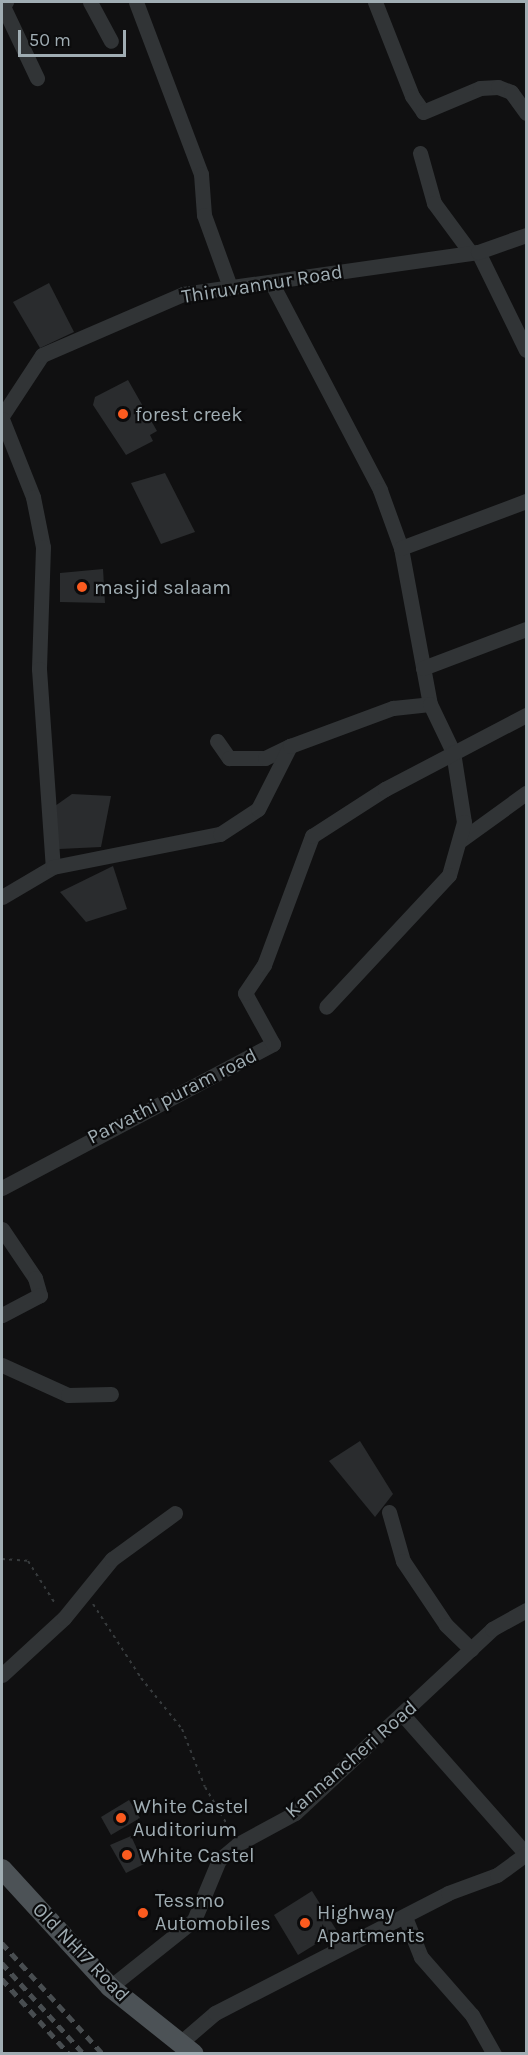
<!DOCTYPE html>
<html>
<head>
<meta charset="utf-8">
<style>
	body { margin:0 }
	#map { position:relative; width:528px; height:2055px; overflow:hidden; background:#101011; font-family:Karla,sans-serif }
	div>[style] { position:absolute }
	.building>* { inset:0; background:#2a2c2e }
	.path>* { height:2px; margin-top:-1px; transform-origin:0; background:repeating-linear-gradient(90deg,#373b3d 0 3px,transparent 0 7.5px) }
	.minor>* { height:15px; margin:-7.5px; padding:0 7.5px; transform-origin:7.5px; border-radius:7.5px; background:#313436 }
	.major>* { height:20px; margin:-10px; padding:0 10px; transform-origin:10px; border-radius:10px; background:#4c5256 }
	.rail>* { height:4.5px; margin-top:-2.25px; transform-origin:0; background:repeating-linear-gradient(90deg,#484d50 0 8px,transparent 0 14px) }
	.dots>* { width:16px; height:16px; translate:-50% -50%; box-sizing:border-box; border:3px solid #0b0b0c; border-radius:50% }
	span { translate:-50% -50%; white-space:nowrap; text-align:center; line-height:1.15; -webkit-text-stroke:4.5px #0b0b0c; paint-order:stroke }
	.street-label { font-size:20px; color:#a0adb3 }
	.poi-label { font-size:20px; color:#a0adb3 }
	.left { translate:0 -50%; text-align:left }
	.frame { position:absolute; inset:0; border:3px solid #a0adb3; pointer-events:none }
	.scale { position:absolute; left:18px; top:30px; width:108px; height:27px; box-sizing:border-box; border:3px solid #a0adb3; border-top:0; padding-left:8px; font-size:18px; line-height:21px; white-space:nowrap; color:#a0adb3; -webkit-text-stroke:4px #0b0b0c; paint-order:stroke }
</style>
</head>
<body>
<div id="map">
	<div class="building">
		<i style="clip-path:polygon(49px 283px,74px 332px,40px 348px,13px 302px)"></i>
		<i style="clip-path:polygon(128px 380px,157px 431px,150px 435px,153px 441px,126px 455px,93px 405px,95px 397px)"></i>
		<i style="clip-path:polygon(165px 473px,195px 532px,161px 544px,131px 483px)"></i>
		<i style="clip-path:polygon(103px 569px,105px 603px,60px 602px,60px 573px)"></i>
		<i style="clip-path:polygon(72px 794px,111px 796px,101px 847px,59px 849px,55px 806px)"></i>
		<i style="clip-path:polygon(113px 866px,127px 909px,86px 922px,60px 892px)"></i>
		<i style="clip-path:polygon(360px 1441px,393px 1494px,375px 1517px,329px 1461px)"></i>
		<i style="clip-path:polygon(129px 1800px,140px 1818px,111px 1835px,101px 1817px)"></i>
		<i style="clip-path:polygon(131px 1836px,144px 1864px,126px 1873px,110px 1845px)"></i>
		<i style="clip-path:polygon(312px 1891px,337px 1931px,298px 1955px,274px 1915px)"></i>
	</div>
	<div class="path">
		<i style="left:2px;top:1559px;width:26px;rotate:4deg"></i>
		<i style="left:28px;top:1561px;width:52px;rotate:57.5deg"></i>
		<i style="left:93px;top:1604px;width:88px;rotate:57deg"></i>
		<i style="left:141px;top:1678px;width:65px;rotate:51.2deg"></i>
		<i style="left:182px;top:1729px;width:62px;rotate:68.4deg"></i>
		<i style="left:205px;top:1787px;width:51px;rotate:59.4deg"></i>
	</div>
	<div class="minor">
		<i style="left:6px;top:2px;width:4px;rotate:153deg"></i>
		<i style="left:2px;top:4px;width:82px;rotate:64.7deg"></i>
		<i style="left:90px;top:2px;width:44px;rotate:61.7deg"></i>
		<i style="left:136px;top:2px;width:184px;rotate:69.3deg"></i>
		<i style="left:201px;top:174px;width:41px;rotate:85.8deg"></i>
		<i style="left:204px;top:215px;width:77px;rotate:70.1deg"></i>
		<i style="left:375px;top:2px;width:101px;rotate:68.5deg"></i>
		<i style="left:412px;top:96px;width:19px;rotate:55deg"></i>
		<i style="left:423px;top:112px;width:62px;rotate:-22.8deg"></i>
		<i style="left:480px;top:88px;width:18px;rotate:-3deg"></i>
		<i style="left:498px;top:87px;width:14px;rotate:21deg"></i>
		<i style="left:511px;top:92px;width:26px;rotate:54deg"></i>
		<i style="left:420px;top:153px;width:52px;rotate:74.4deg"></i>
		<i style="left:434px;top:203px;width:62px;rotate:53.5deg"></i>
		<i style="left:478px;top:252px;width:109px;rotate:63.9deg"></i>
		<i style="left:271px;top:282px;width:235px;rotate:62.3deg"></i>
		<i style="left:380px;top:490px;width:62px;rotate:70.1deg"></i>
		<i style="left:401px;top:548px;width:159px;rotate:79.5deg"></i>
		<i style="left:2px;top:416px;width:73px;rotate:-56.7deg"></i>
		<i style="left:42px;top:355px;width:154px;rotate:-23.4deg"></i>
		<i style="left:183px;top:294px;width:298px;rotate:-8.1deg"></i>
		<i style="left:478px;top:252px;width:51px;rotate:-19.5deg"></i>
		<i style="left:2px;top:419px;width:84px;rotate:68.3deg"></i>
		<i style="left:33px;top:497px;width:51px;rotate:78.7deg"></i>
		<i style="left:43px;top:547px;width:122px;rotate:91.9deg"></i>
		<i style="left:39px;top:669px;width:198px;rotate:86deg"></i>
		<i style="left:401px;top:548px;width:134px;rotate:-20.6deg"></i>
		<i style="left:423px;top:668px;width:110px;rotate:-20.7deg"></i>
		<i style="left:217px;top:741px;width:21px;rotate:55deg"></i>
		<i style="left:229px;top:758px;width:36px"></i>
		<i style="left:265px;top:758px;width:28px;rotate:-26deg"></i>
		<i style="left:461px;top:840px;width:80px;rotate:-35.9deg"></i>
		<i style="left:2px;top:897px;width:59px;rotate:-30.5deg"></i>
		<i style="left:53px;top:867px;width:170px;rotate:-11.2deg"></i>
		<i style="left:220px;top:834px;width:45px;rotate:-33.3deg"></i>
		<i style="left:258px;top:809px;width:71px;rotate:-63.1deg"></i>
		<i style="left:290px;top:746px;width:110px;rotate:-20.3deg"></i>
		<i style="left:393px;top:708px;width:37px;rotate:-6deg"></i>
		<i style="left:430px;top:704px;width:53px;rotate:64.4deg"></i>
		<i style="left:453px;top:752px;width:71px;rotate:81.1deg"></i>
		<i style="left:464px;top:822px;width:55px;rotate:105.8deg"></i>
		<i style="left:449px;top:875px;width:180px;rotate:133deg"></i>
		<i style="left:2px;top:1188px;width:307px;rotate:-28deg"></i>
		<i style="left:273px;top:1044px;width:58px;rotate:-118.8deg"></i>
		<i style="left:245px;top:993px;width:34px;rotate:-56deg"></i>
		<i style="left:264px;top:965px;width:138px;rotate:-69.6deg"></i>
		<i style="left:312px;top:836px;width:87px;rotate:-32.8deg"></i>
		<i style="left:385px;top:789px;width:159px;rotate:-27.7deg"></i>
		<i style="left:2px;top:1229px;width:59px;rotate:56deg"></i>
		<i style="left:35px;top:1278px;width:18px;rotate:74deg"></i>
		<i style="left:40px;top:1295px;width:43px;rotate:152.2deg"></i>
		<i style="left:2px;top:1365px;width:72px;rotate:24.4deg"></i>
		<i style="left:68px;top:1395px;width:43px;rotate:-1.3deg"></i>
		<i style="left:389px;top:1512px;width:51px;rotate:74.1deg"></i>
		<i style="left:403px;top:1561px;width:77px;rotate:56.1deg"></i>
		<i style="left:446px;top:1625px;width:35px;rotate:44deg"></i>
		<i style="left:2px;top:1675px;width:84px;rotate:-42.6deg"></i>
		<i style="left:64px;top:1618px;width:76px;rotate:-50.9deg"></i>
		<i style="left:112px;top:1559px;width:78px;rotate:-36.1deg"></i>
		<i style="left:403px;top:1715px;width:186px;rotate:48.5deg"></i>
		<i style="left:405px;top:1917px;width:43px;rotate:68.2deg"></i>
		<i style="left:421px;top:1957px;width:77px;rotate:48.7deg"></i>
		<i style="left:472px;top:2015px;width:45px;rotate:60.6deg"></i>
		<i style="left:110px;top:1987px;width:107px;rotate:-38.6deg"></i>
		<i style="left:194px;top:1920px;width:65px;rotate:-67.4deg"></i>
		<i style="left:219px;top:1860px;width:25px;rotate:-40deg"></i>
		<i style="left:238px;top:1844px;width:65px;rotate:-28.5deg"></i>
		<i style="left:295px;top:1813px;width:270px;rotate:-43deg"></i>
		<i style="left:492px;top:1629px;width:39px;rotate:-29deg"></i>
		<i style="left:180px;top:2043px;width:46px;rotate:-40.6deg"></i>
		<i style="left:215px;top:2013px;width:262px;rotate:-27.2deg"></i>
		<i style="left:448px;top:1893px;width:52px;rotate:-20.2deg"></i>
		<i style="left:497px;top:1875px;width:36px;rotate:-36deg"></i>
	</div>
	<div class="major">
		<i style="left:2px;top:1869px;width:160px;rotate:47.5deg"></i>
		<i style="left:110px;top:1987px;width:107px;rotate:38.6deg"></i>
	</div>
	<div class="rail">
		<i style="left:2px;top:1943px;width:150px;rotate:47.7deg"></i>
		<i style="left:2px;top:1963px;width:122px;rotate:48deg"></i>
		<i style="left:2px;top:1979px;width:101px;rotate:48.2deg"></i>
	</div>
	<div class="dots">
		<i style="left:123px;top:414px;background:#fb5b1f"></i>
		<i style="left:82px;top:587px;background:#fb5b1f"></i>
		<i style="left:121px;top:1818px;background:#fb5b1f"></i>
		<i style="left:127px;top:1855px;background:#fb5b1f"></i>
		<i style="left:143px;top:1913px;background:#fb5b1f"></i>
		<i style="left:305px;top:1923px;background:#fb5b1f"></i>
	</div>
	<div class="street-label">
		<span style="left:262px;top:284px;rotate:-9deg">Thiruvannur Road</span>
		<span style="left:172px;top:1096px;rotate:-27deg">Parvathi puram road</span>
		<span style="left:351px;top:1759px;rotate:-41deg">Kannancheri Road</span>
		<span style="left:81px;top:1952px;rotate:46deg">Old NH17 Road</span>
	</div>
	<div class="poi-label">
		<span class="left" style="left:135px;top:414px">forest creek</span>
		<span class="left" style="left:94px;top:587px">masjid salaam</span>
		<span class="left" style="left:133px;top:1818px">White Castel<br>Auditorium</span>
		<span class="left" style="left:139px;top:1855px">White Castel</span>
		<span class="left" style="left:155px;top:1912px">Tessmo<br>Automobiles</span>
		<span class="left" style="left:317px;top:1924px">Highway<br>Apartments</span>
	</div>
	<div class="frame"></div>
	<div class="scale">50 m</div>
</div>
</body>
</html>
